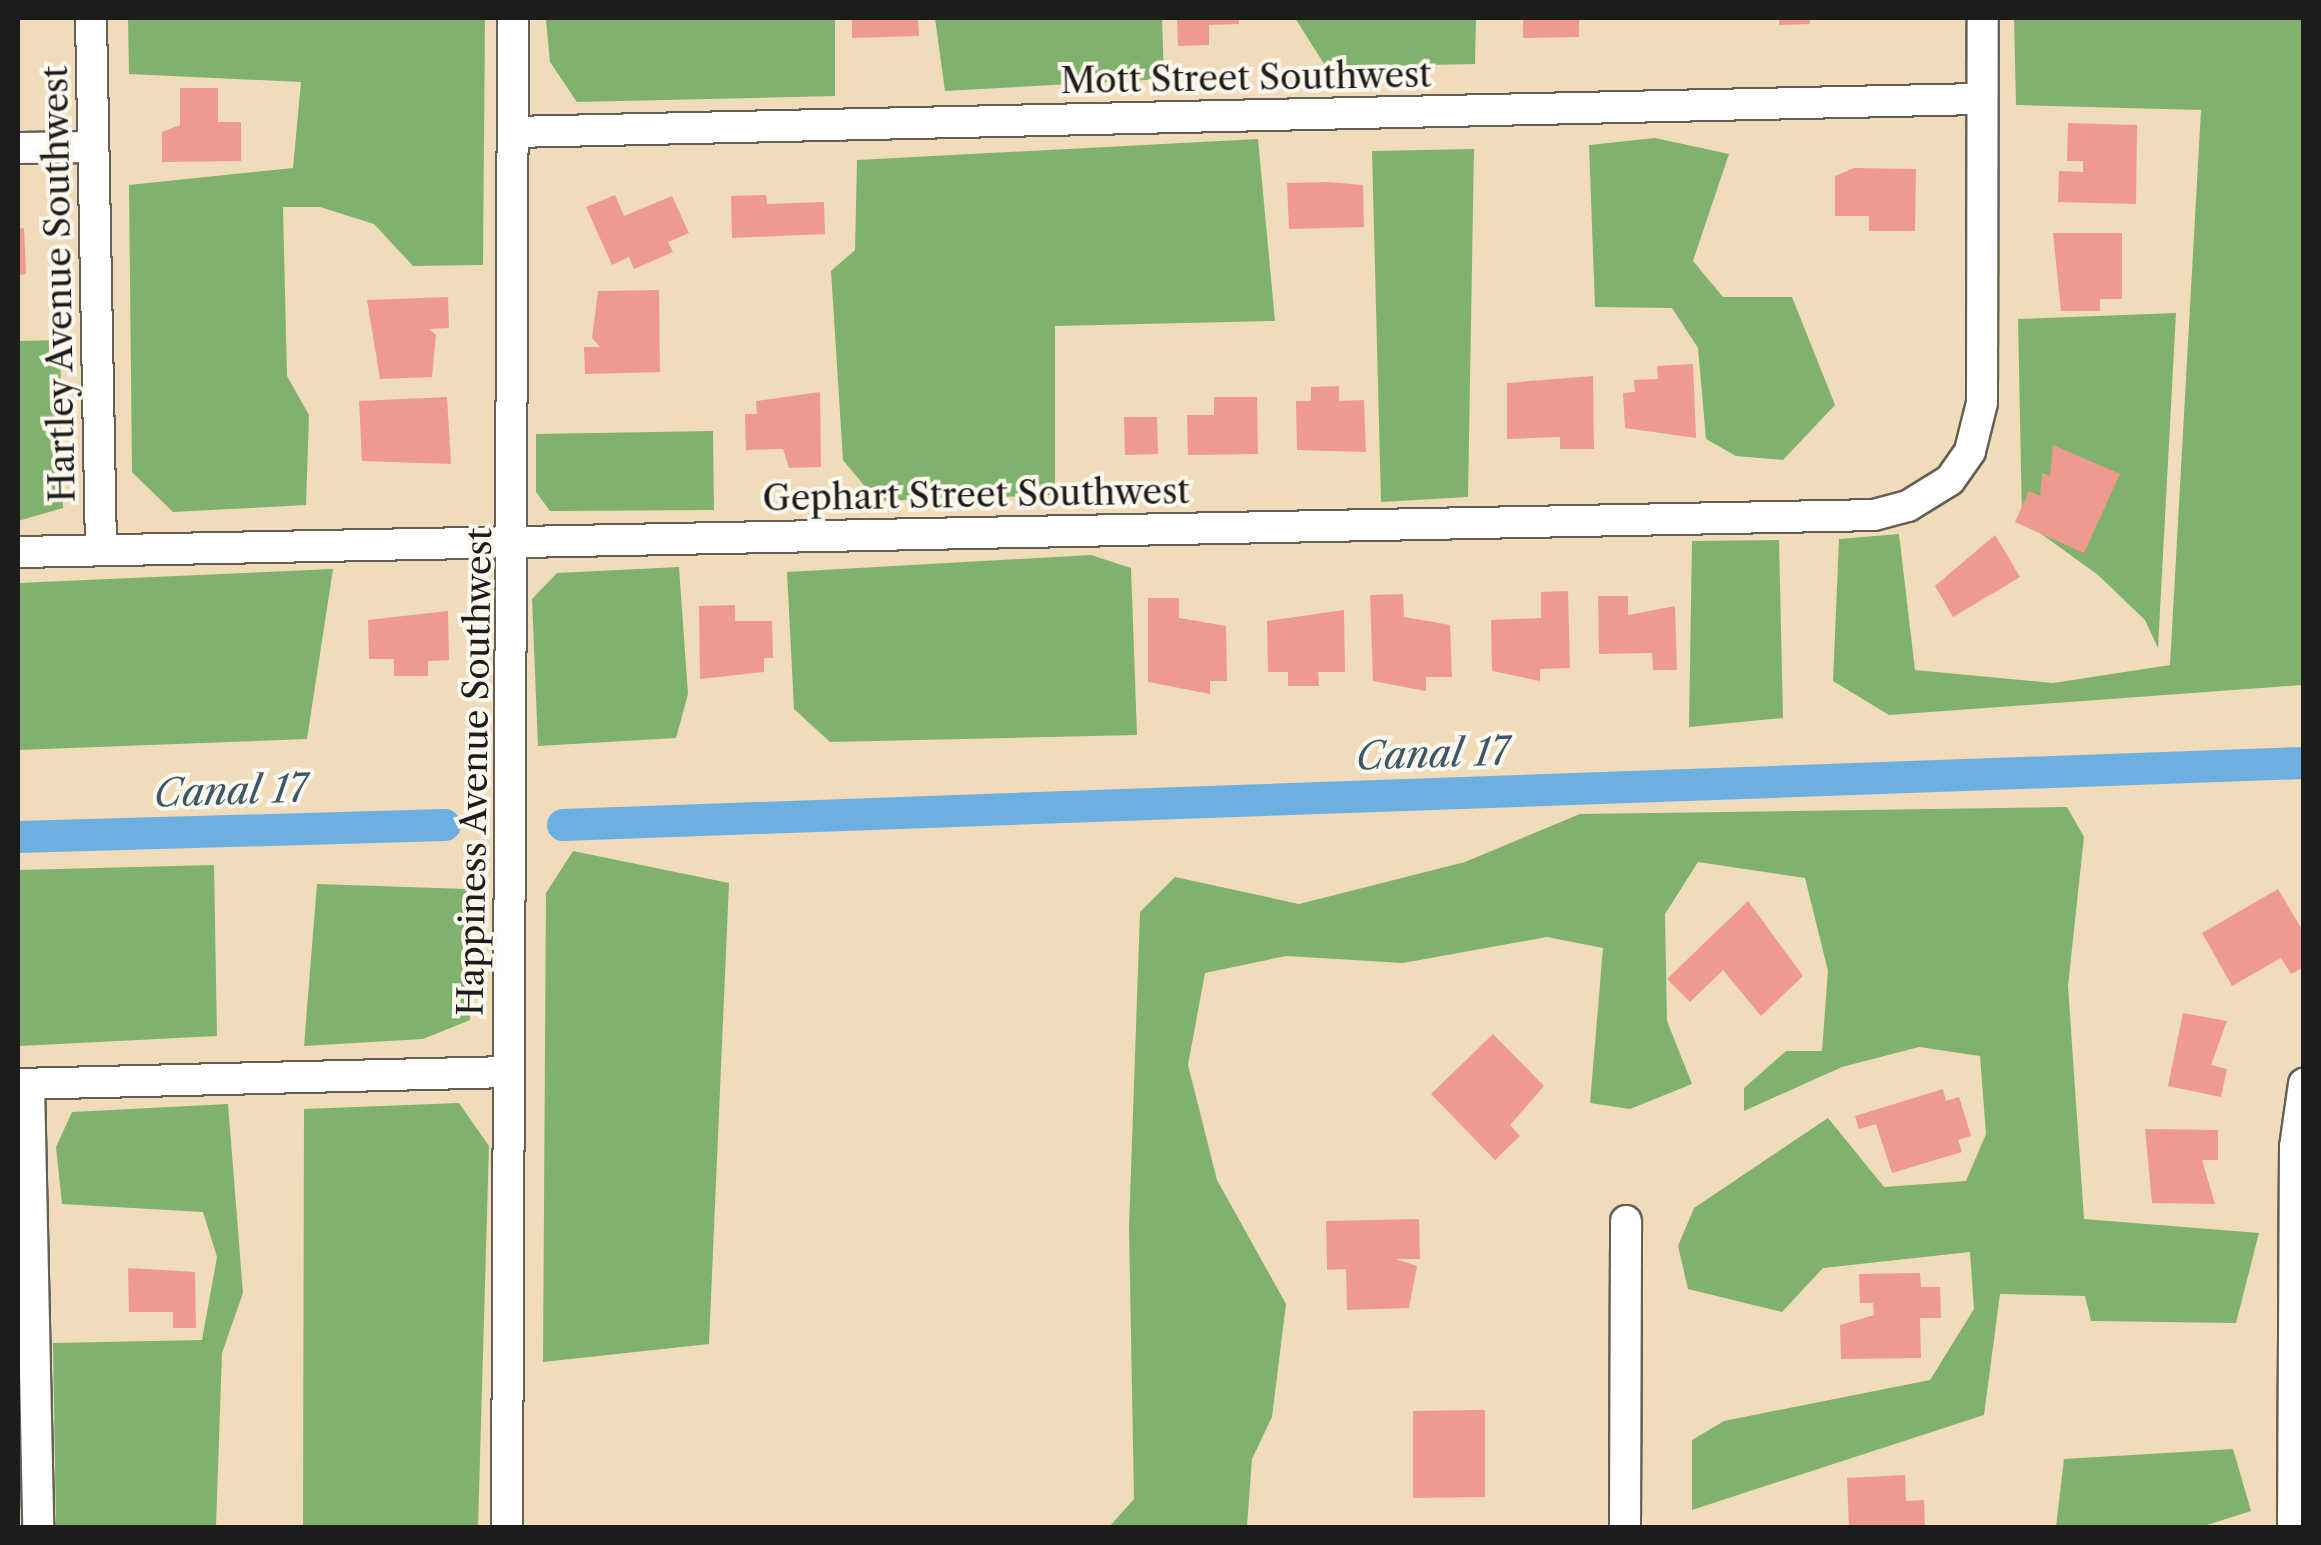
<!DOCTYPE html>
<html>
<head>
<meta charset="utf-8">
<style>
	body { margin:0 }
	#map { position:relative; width:2321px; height:1545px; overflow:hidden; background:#f0dcbb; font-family:"Libre Caslon Text",serif }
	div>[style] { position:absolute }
	.forest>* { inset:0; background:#81b26d }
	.canal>* { height:32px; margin:-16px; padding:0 16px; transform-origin:16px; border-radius:16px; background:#6dafe1 }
	.building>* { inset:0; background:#ee9a8f }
	.roads { filter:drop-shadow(2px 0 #665f54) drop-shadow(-2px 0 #665f54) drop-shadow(0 2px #665f54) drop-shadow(0 -2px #665f54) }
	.street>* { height:30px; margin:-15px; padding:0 15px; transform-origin:15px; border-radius:15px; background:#fff }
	span { translate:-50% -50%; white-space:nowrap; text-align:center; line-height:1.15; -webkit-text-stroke:8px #fbf7ec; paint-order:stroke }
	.street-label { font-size:35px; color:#1c1c1c }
	.water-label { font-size:38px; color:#3c576b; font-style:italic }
	.frame { position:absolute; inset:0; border:20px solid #1c1c1c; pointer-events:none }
</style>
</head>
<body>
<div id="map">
	<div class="forest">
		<i style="clip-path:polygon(128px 18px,485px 18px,483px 265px,413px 266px,374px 224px,320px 207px,283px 207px,287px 376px,309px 415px,306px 505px,173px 512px,132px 472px,129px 185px,293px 168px,301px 82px,129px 74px)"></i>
		<i style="clip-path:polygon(835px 18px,835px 96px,577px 102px,550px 62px,546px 20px)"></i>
		<i style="clip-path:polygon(935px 18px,1162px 18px,1164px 79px,945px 91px)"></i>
		<i style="clip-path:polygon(1295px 18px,1476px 18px,1475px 64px,1326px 67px)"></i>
		<i style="clip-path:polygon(2014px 18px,2303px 18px,2303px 685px,1889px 715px,1833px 681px,1839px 539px,1899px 534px,1915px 670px,2053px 683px,2170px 665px,2201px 110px,2016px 105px)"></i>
		<i style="clip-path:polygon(1655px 138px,1729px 154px,1693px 261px,1723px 297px,1792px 297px,1835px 405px,1783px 460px,1736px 456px,1706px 439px,1698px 348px,1672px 308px,1595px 307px,1589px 145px)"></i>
		<i style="clip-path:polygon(1258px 139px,1275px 321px,1055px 326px,1055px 495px,877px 501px,843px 460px,831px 271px,855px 250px,857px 160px)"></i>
		<i style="clip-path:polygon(1474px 149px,1468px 497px,1381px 502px,1372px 151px)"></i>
		<i style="clip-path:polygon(2176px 313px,2158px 648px,2145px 620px,2098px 575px,2022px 520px,2018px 319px)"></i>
		<i style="clip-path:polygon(60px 340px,63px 508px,18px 521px,18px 341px)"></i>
		<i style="clip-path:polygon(713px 431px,714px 510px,550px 511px,536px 492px,536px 434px)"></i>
		<i style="clip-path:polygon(1779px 540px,1783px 718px,1689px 727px,1692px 541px)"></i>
		<i style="clip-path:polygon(1091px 555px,1131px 568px,1137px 735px,830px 742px,794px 709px,787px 572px)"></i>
		<i style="clip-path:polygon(679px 567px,688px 694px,676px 738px,538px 746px,532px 599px,557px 573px)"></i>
		<i style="clip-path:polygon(333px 569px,307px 739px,18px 750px,18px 583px)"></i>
		<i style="clip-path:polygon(2067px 807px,2084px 837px,2068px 986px,2084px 1219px,2259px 1233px,2236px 1323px,2091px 1321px,2085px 1296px,2000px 1294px,1984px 1415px,1692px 1510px,1692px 1440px,1724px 1421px,1930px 1380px,1974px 1309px,1970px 1252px,1823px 1268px,1782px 1312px,1688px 1289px,1678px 1246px,1694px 1208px,1828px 1118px,1884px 1187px,1966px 1181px,1986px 1134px,1980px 1056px,1919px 1047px,1842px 1067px,1744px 1111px,1744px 1088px,1786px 1051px,1822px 1051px,1828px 971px,1805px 878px,1698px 862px,1665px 914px,1667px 1021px,1692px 1084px,1630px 1109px,1590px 1103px,1603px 948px,1547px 937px,1403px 963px,1286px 956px,1205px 973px,1188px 1065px,1217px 1180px,1286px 1304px,1272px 1417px,1252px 1459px,1247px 1527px,1109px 1527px,1134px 1499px,1129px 1227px,1140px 912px,1175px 877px,1299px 904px,1465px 862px,1580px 814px)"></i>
		<i style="clip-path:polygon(573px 851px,729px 883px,709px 1344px,543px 1362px,546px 893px)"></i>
		<i style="clip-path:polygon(214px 865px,217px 1036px,19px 1046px,18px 870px)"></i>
		<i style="clip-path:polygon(317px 884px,467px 889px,470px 1020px,423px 1039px,304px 1046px)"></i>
		<i style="clip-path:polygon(459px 1103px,489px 1146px,478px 1527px,303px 1527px,304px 1109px)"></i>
		<i style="clip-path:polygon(228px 1104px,243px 1293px,222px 1353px,216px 1527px,56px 1527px,53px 1343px,202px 1340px,217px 1257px,203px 1212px,62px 1204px,56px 1147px,72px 1112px)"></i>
		<i style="clip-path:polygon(2233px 1449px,2251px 1511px,2201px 1527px,2056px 1527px,2064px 1459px)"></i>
	</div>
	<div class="canal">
		<i style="left:563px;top:825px;width:1742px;rotate:-2.04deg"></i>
		<i style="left:18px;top:837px;width:427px;rotate:-1.6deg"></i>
	</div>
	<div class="building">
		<i style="clip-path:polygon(852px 18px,918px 18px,919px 36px,852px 38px)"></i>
		<i style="clip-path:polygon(1177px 18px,1239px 18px,1239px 24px,1209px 25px,1209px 45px,1178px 46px)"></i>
		<i style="clip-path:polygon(1523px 18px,1579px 18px,1579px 37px,1523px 38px)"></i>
		<i style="clip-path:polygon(1779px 18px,1810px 18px,1810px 24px,1779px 25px)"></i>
		<i style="clip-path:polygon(180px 88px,218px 88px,218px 122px,241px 122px,241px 161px,162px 162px,162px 132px,180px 125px)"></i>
		<i style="clip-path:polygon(2068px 123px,2137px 125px,2136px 204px,2058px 202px,2059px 171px,2083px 172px,2083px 161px,2067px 161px)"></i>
		<i style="clip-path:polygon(1854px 168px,1916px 169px,1915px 231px,1869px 231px,1869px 216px,1835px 216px,1835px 176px)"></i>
		<i style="clip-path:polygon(1329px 182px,1363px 185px,1364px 227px,1289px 229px,1287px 183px)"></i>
		<i style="clip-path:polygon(615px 195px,624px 216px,672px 196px,689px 233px,668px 242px,673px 252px,634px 269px,629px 257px,612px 265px,586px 207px)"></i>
		<i style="clip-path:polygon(766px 195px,767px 204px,824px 202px,825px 234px,732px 238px,731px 196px)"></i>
		<i style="clip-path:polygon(24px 228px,26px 274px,18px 275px,18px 229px)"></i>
		<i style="clip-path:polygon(2053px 233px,2122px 233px,2122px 299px,2100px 299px,2100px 311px,2061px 311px)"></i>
		<i style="clip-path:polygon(659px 290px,660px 372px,585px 374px,584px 347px,600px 347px,592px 338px,598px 291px)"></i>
		<i style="clip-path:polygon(448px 297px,449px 328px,429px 329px,436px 335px,432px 377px,380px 379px,367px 300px)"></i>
		<i style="clip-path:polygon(1693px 364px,1696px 438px,1625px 428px,1623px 393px,1635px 392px,1634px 380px,1658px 379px,1657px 366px)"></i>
		<i style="clip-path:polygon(1593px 376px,1594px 449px,1560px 449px,1560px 437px,1507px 439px,1507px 383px)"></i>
		<i style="clip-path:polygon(1339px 386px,1339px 401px,1364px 400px,1366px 452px,1297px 450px,1296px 401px,1311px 401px,1311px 387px)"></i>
		<i style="clip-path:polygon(820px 392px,821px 467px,789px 468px,783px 449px,746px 450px,745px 414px,757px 414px,756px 401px)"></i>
		<i style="clip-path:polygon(447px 397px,451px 464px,362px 461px,359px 401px)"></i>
		<i style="clip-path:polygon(1214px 397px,1257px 397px,1258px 454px,1188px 455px,1187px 415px,1214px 415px)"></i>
		<i style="clip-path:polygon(1124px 417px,1157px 417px,1158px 454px,1125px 455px)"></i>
		<i style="clip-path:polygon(2053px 445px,2120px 474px,2084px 553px,2015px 522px,2029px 491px,2040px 496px,2042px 473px,2050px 476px)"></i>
		<i style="clip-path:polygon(1995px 535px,2020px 577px,1953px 617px,1935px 586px)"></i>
		<i style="clip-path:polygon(1568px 591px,1570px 668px,1540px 669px,1540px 681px,1492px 671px,1491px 620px,1541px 618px,1541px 592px)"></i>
		<i style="clip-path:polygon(1403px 594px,1404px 617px,1450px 625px,1452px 677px,1426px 677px,1426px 691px,1373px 681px,1370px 595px)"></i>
		<i style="clip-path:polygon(1598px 596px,1628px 596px,1628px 615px,1675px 606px,1677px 670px,1653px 670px,1652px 653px,1599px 654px)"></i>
		<i style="clip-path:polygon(1148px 598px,1179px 598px,1179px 618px,1226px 626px,1227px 681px,1210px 681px,1210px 694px,1148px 682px)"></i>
		<i style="clip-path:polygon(735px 605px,735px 621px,772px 621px,773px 658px,764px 658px,764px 672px,700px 679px,699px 606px)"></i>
		<i style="clip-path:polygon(1344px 610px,1345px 672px,1318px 672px,1319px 686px,1288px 686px,1288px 672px,1268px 672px,1267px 621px)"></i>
		<i style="clip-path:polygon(448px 611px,449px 660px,428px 661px,428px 676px,394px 676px,394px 659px,369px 659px,368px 620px)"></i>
		<i style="clip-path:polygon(2278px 889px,2304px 933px,2304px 967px,2291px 974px,2281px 958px,2232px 986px,2202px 933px)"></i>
		<i style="clip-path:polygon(1748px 901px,1803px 976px,1761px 1016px,1723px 970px,1690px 1002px,1667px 979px)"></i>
		<i style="clip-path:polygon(2183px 1013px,2227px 1021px,2211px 1065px,2227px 1069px,2221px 1097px,2168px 1086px)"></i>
		<i style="clip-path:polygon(1493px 1034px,1544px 1086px,1510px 1125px,1520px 1136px,1495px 1160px,1431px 1094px)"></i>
		<i style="clip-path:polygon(1943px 1089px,1946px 1101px,1959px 1097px,1971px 1136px,1958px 1140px,1962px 1152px,1892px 1173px,1876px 1124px,1859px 1129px,1855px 1116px)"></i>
		<i style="clip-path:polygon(2145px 1129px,2218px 1130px,2218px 1160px,2202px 1160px,2215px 1204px,2152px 1203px)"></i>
		<i style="clip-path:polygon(1419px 1219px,1420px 1259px,1396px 1259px,1417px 1266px,1409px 1308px,1347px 1310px,1346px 1269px,1327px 1270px,1326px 1221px)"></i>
		<i style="clip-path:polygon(128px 1268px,195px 1272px,196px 1328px,173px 1328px,173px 1312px,129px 1312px)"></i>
		<i style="clip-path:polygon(1920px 1273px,1921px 1287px,1940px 1287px,1941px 1318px,1920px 1318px,1921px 1358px,1841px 1359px,1840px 1325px,1874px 1315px,1873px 1303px,1860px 1303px,1859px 1274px)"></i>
		<i style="clip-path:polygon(1473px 1410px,1485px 1410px,1485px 1497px,1413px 1498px,1413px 1411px)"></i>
		<i style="clip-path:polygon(1905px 1475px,1906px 1501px,1924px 1500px,1925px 1528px,1849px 1528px,1847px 1478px)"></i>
	</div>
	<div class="roads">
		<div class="street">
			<i style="left:91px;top:18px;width:531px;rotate:88.92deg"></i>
			<i style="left:513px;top:132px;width:1468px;rotate:-1.29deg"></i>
			<i style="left:18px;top:148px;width:75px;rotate:-0.8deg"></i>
			<i style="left:18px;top:552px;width:1856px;rotate:-1.14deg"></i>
			<i style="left:1874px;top:515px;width:35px;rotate:-15deg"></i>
			<i style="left:1908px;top:506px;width:49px;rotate:-31.8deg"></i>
			<i style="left:1950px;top:480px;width:35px;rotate:-55deg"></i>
			<i style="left:1970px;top:451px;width:49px;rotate:-76deg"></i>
			<i style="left:1982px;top:403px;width:385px;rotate:-89.9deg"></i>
			<i style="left:18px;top:1084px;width:490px;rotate:-1.4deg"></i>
			<i style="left:29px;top:1084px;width:444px;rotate:88.8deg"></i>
			<i style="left:507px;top:1528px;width:1510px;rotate:-89.77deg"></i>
			<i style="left:1625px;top:1528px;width:307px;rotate:-89.8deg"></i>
			<i style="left:2293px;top:1528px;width:381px;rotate:-89.7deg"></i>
			<i style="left:2295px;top:1147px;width:64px;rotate:-81.9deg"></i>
		</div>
	</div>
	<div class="street-label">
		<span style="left:1246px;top:78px;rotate:-1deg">Mott Street Southwest</span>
		<span style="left:59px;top:284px;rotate:-91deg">Hartley Avenue Southwest</span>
		<span style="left:976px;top:495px;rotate:-1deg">Gephart Street Southwest</span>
		<span style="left:475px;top:772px;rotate:-89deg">Happiness Avenue Southwest</span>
	</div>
	<div class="water-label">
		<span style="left:1432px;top:754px;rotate:-2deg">Canal 17</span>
		<span style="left:230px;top:791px;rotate:-2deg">Canal 17</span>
	</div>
	<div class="frame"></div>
</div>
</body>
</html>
